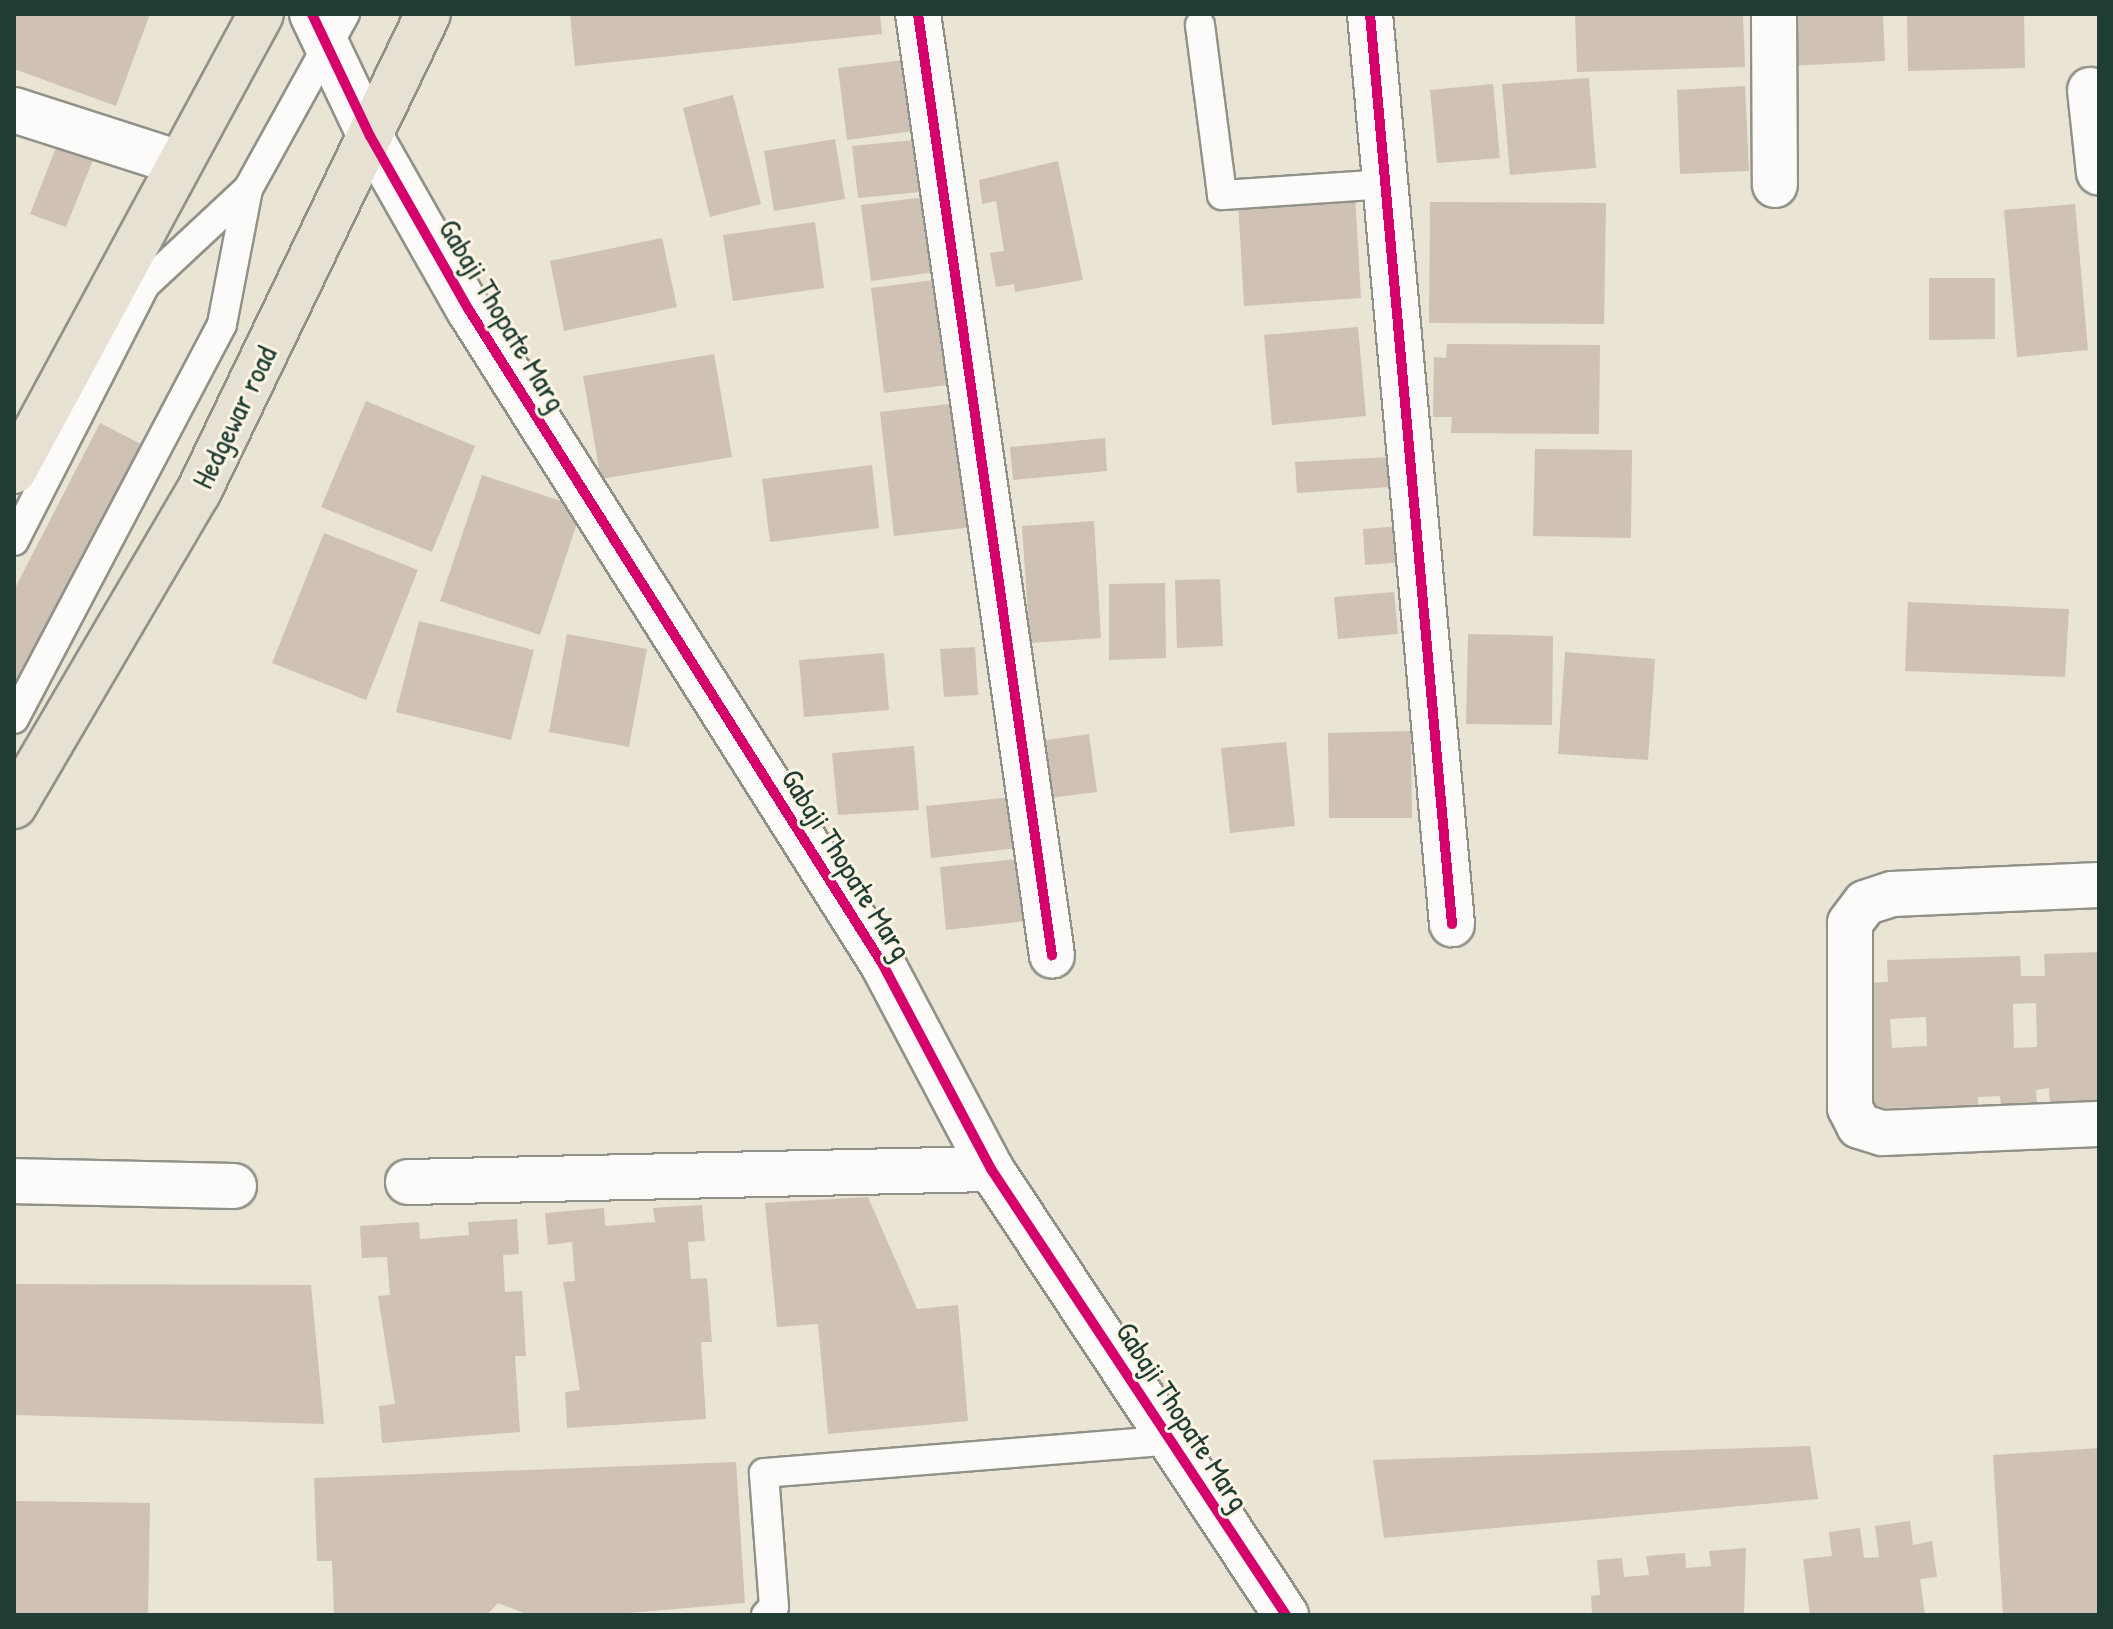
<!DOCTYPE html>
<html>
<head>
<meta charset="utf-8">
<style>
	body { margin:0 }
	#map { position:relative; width:2113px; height:1629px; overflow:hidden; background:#eae4d5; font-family:"Patrick Hand",sans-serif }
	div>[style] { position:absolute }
	.building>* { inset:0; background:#cfc1b3 }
	.roads { filter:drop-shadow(2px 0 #909289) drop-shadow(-2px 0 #909289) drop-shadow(0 2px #909289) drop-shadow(0 -2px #909289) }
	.lane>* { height:28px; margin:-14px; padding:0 14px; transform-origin:14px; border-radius:14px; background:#fcfbf9 }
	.street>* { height:44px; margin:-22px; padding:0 22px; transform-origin:22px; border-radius:22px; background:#fcfbf9 }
	.primary>* { height:44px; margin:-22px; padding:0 22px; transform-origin:22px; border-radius:22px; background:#e7e1d4 }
	.cycleway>* { height:10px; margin:-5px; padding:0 5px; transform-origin:5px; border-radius:5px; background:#d6006c }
	span { translate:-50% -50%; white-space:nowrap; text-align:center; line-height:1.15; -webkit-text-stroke:6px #fcf5e5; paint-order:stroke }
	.street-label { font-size:30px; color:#1f3d34 }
	.frame { position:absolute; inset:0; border:16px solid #1f3d34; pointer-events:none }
</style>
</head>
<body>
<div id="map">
	<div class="building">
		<i style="clip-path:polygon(14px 14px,150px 14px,116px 106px,14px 69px)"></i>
		<i style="clip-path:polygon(570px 14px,880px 14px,882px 34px,575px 66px)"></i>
		<i style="clip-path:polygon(1575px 14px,1743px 14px,1745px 67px,1577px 72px)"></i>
		<i style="clip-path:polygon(1787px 14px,1883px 14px,1885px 61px,1790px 66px)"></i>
		<i style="clip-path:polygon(1907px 14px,2024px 14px,2025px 68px,1908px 71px)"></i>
		<i style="clip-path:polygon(904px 60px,913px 131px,847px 140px,838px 68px)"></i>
		<i style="clip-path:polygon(1589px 78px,1596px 168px,1510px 175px,1502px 84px)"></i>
		<i style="clip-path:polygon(1493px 84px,1500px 158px,1437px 163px,1430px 90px)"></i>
		<i style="clip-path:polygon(1745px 86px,1749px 171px,1680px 174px,1677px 90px)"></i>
		<i style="clip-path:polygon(733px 95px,761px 204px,710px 217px,683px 108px)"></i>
		<i style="clip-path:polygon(61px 135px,97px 150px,66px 227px,30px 214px)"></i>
		<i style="clip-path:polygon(835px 139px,845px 199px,774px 211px,764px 151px)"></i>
		<i style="clip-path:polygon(925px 139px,931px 191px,858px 198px,852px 146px)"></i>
		<i style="clip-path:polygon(1058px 161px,1083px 280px,1015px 292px,1014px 284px,996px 287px,990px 253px,1004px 251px,996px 201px,982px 204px,979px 180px)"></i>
		<i style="clip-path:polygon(1355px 194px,1361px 298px,1244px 306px,1238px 201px)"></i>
		<i style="clip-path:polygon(941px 195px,950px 270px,871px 281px,861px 205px)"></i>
		<i style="clip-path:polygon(1430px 202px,1606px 203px,1604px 324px,1429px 323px)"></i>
		<i style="clip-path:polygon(2075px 204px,2088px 350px,2017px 357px,2004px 210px)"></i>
		<i style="clip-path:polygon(815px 222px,824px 288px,733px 301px,723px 235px)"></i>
		<i style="clip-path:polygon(662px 238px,677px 307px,564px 331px,550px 261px)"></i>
		<i style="clip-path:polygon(950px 278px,963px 383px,884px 393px,871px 288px)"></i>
		<i style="clip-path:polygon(1929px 278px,1995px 278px,1995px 339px,1929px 340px)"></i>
		<i style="clip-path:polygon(1358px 327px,1366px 416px,1272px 425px,1264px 335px)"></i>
		<i style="clip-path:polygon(1447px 344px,1600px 345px,1599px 434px,1451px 433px,1452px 417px,1433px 417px,1434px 357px,1446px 358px)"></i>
		<i style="clip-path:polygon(714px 354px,732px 457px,601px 479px,583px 376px)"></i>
		<i style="clip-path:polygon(366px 401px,475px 446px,432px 552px,321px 507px)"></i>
		<i style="clip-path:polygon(958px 403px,983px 526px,894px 536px,880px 412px)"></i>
		<i style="clip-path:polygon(100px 423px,145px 446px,14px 701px,14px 590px)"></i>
		<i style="clip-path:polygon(1105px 438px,1107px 471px,1013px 480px,1010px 447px)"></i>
		<i style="clip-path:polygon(1535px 449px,1632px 450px,1631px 538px,1533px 536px)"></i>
		<i style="clip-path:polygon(1389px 457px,1391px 487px,1297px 493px,1295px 462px)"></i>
		<i style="clip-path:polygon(872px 465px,879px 528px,770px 542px,762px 479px)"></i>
		<i style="clip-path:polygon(482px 475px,582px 508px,540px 635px,440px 601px)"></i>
		<i style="clip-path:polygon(1094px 521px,1101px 638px,1030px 643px,1022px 526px)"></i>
		<i style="clip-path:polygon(1415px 525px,1417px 561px,1365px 565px,1363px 529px)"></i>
		<i style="clip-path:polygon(324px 533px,418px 570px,366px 700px,272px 663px)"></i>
		<i style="clip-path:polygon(1220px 579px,1223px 646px,1177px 648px,1175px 580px)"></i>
		<i style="clip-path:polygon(1165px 583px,1166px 658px,1109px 660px,1109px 584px)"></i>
		<i style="clip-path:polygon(1394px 592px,1398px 634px,1338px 639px,1334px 597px)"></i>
		<i style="clip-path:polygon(1908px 602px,2069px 609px,2065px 677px,1905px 671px)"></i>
		<i style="clip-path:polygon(419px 621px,534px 650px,511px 740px,396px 712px)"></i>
		<i style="clip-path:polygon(567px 634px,647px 649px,629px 747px,549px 732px)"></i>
		<i style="clip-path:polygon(1468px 634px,1553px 636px,1552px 725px,1466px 724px)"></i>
		<i style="clip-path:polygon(975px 647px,978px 695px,944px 697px,940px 649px)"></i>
		<i style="clip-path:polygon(1565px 652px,1655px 659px,1648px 760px,1558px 754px)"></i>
		<i style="clip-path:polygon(884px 653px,889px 710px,804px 717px,799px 660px)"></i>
		<i style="clip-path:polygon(1411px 731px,1412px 818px,1329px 818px,1328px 733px)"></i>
		<i style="clip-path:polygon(1089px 734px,1097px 792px,1049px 798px,1040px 741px)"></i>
		<i style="clip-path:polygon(1286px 742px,1295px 826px,1230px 833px,1221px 748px)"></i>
		<i style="clip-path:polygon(914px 746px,919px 810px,838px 815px,832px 753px)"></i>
		<i style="clip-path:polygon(1012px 797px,1018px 848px,931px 858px,926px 806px)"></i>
		<i style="clip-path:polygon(1019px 859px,1026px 921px,946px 930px,940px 867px)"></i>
		<i style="clip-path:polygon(evenodd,2099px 952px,2099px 1103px,2050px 1105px,2049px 1088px,2036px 1090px,2037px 1105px,2001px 1106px,2000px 1096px,1978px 1097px,1978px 1107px,1863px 1108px,1859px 983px,1888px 982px,1887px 960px,2020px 956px,2021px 976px,2045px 976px,2044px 954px,2099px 952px,2036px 1003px,2037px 1047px,2014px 1048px,2013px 1004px,2036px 1003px,2099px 952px,1926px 1017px,1927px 1046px,1892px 1048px,1890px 1019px,1926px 1017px)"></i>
		<i style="clip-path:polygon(868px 1197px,917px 1309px,958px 1305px,968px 1421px,828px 1434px,818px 1324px,777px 1327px,765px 1203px)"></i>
		<i style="clip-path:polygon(702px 1205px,705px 1241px,688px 1242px,691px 1279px,707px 1278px,712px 1342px,701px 1342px,706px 1419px,567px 1428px,565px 1392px,580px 1390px,563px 1282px,575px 1281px,572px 1242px,548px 1245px,545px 1213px,604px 1208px,605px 1226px,655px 1222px,653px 1208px)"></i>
		<i style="clip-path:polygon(517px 1219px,519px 1254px,503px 1255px,505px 1292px,522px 1291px,526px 1356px,515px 1356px,520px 1432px,382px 1443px,379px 1406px,395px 1404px,378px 1296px,390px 1295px,387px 1257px,362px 1258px,360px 1226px,419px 1222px,420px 1239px,469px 1235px,468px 1222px)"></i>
		<i style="clip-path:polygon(14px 1284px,311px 1285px,324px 1424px,14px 1415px)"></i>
		<i style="clip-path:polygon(1810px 1446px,1818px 1499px,1384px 1538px,1373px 1460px)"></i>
		<i style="clip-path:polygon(2099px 1448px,2099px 1615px,2003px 1615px,1993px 1455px)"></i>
		<i style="clip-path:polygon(736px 1462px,745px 1603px,606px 1615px,529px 1615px,498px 1603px,487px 1615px,334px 1615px,332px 1561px,317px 1561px,314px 1478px)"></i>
		<i style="clip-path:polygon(14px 1501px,150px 1503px,148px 1615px,14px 1615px)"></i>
		<i style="clip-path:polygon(1910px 1521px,1913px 1545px,1932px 1541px,1937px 1577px,1920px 1579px,1925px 1615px,1810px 1615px,1803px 1559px,1832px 1556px,1829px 1532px,1860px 1528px,1864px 1558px,1879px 1557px,1875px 1526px)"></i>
		<i style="clip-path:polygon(1746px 1548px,1744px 1615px,1592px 1615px,1591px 1596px,1600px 1595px,1597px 1560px,1622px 1558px,1624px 1577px,1649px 1575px,1646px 1556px,1685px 1553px,1686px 1568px,1711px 1566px,1709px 1551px)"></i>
	</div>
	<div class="roads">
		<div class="lane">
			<i style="left:1200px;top:25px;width:171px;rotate:82.6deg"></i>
			<i style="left:1222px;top:195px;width:166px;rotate:-3.8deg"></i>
			<i style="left:14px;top:541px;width:288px;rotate:-62.9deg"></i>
			<i style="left:145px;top:285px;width:141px;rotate:-43deg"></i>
			<i style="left:248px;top:189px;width:200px;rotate:-61deg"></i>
			<i style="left:14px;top:719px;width:446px;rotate:-62.2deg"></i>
			<i style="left:222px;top:324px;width:137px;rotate:-79.1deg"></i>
			<i style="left:766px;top:1615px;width:11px;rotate:-45deg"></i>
			<i style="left:774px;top:1607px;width:134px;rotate:-94.3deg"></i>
			<i style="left:764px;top:1473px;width:407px;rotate:-4.6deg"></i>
		</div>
		<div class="street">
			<i style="left:312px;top:14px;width:135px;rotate:64.6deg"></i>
			<i style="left:370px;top:136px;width:200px;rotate:60.4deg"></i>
			<i style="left:469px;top:310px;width:773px;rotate:57.69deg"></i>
			<i style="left:882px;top:963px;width:233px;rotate:62.1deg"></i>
			<i style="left:991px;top:1169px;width:535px;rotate:56.52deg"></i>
			<i style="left:918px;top:14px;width:951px;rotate:81.9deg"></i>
			<i style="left:1370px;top:14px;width:914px;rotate:84.85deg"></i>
			<i style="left:1774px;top:14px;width:171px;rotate:89.7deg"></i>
			<i style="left:2090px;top:90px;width:83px;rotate:83.8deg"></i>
			<i style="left:14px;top:110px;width:173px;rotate:17.8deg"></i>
			<i style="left:2099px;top:885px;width:207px;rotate:177.5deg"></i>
			<i style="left:1892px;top:894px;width:28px;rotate:162deg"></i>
			<i style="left:1865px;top:903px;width:25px;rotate:127deg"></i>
			<i style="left:1850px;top:923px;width:185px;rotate:90deg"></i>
			<i style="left:1850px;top:1108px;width:20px;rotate:63deg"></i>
			<i style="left:1859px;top:1126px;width:24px;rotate:17deg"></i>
			<i style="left:1882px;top:1133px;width:217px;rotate:-2.4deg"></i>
			<i style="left:14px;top:1181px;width:220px;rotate:1.3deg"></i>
			<i style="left:408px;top:1182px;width:583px;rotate:-1.28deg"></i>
		</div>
		<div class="primary">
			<i style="left:14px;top:471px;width:519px;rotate:-61.61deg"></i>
			<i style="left:14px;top:806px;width:363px;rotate:-59.6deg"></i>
			<i style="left:198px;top:493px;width:531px;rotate:-64.35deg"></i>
		</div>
	</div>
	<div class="cycleway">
		<i style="left:312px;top:14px;width:135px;rotate:64.6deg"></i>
		<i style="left:370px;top:136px;width:200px;rotate:60.4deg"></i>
		<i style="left:469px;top:310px;width:773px;rotate:57.69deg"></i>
		<i style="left:882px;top:963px;width:233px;rotate:62.1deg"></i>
		<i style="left:991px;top:1169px;width:535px;rotate:56.52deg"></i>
		<i style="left:918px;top:14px;width:951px;rotate:81.9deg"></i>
		<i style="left:1370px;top:14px;width:914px;rotate:84.85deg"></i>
	</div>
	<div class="street-label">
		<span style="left:503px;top:315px;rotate:59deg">Gabaji Thopate Marg</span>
		<span style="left:234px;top:417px;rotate:-64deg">Hedgewar road</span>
		<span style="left:847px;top:864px;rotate:58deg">Gabaji Thopate Marg</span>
		<span style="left:1183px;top:1416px;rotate:57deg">Gabaji Thopate Marg</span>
	</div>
	<div class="frame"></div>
</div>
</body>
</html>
